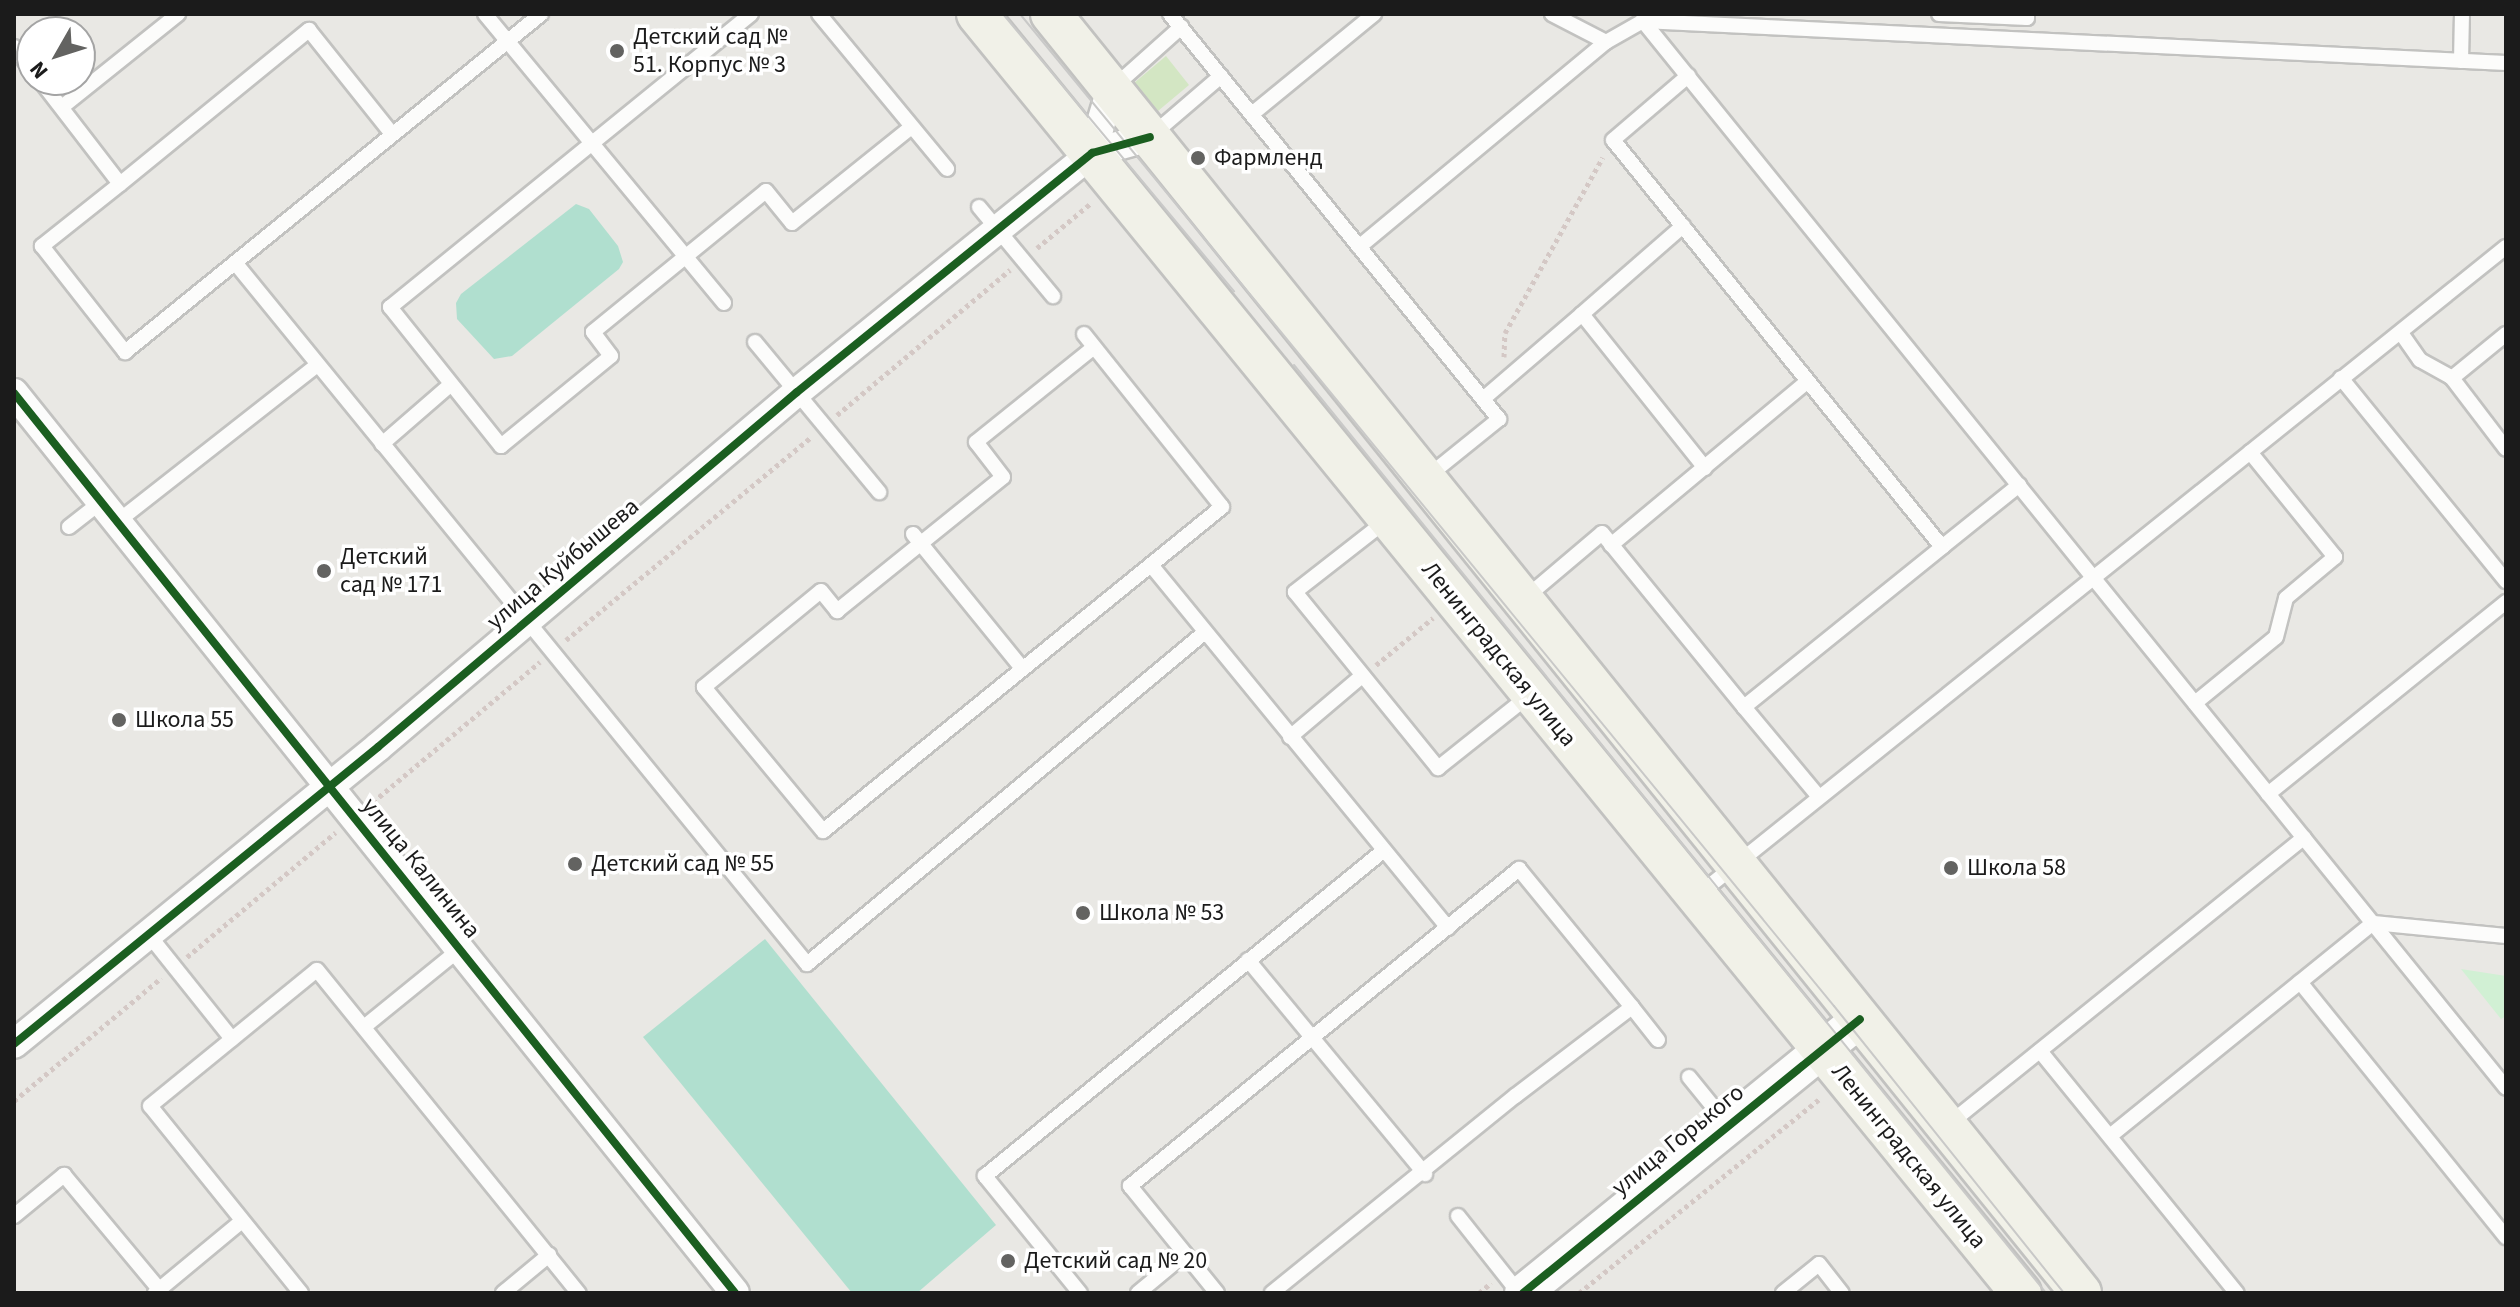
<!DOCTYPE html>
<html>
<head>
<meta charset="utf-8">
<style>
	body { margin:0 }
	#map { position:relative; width:2520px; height:1307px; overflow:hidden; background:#e9e8e4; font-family:"Source Sans 3",sans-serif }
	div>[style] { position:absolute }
	.grass>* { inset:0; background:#d3e6c3 }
	.park>* { inset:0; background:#d1f0d4 }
	.pitch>* { inset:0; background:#b0dfcf }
	.path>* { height:5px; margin-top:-2.5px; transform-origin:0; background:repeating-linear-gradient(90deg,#d4c8c5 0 4px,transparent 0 8px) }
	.roads { filter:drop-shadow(2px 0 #c2c2c0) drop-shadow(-2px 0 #c2c2c0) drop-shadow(0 2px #c2c2c0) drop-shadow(0 -2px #c2c2c0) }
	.service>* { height:14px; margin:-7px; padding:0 7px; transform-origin:7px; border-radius:7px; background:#fcfcfb }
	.minor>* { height:28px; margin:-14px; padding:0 14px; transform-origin:14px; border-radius:14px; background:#fcfcfb }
	.tertiary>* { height:36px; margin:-18px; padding:0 18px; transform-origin:18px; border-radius:18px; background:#fcfcfb }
	.secondary>* { height:40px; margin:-20px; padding:0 20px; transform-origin:20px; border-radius:20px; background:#f1f1e8 }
	.tram>* { height:2px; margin:-1px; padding:0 1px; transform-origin:1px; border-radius:1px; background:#c9c9c8 }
	.cycleway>* { height:8px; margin:-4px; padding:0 4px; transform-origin:4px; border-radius:4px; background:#1b5e20 }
	.dots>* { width:22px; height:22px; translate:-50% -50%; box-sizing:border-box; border:4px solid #fff; border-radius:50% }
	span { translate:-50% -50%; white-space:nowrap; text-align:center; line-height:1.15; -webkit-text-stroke:7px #fff; paint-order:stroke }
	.poi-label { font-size:24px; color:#1b1b1b }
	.left { translate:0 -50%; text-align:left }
	.street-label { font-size:24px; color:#1b1b1b }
	.frame { position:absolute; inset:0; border:16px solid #1b1b1b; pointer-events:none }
	.north { position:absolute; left:16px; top:16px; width:80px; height:80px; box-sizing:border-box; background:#fff; border:2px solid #a4a4a4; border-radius:50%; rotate:231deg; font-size:22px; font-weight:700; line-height:32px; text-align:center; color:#1b1b1b }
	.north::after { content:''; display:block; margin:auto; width:28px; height:36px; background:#636361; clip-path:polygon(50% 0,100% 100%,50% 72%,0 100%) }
</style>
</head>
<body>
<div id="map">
	<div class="grass">
		<i style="clip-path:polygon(1166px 56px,1189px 85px,1158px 111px,1134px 83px)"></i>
	</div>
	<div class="park">
		<i style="clip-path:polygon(2461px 969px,2506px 976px,2506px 1016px,2501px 1019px)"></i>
	</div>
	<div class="pitch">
		<i style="clip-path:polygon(576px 204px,589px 209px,618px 246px,623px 262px,619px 269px,512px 356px,494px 359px,457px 319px,456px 303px,461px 294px)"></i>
		<i style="clip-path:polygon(765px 939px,996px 1225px,917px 1293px,852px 1293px,643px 1037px)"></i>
	</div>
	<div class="path">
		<i style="left:1037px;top:248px;width:69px;rotate:-39.7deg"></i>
		<i style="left:1504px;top:357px;width:24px;rotate:-88deg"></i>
		<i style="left:1505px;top:333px;width:201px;rotate:-60.9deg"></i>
		<i style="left:837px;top:415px;width:226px;rotate:-40deg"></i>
		<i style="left:566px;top:640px;width:318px;rotate:-39.6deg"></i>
		<i style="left:1376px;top:665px;width:74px;rotate:-39.5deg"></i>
		<i style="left:373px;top:802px;width:218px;rotate:-40deg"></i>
		<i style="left:187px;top:957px;width:194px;rotate:-40deg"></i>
		<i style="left:14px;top:1101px;width:192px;rotate:-39.9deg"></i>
		<i style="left:1479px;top:1293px;width:16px;rotate:-40deg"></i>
		<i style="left:1579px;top:1293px;width:311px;rotate:-38.9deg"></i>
	</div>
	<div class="roads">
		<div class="service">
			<i style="left:485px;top:14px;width:375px;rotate:50.4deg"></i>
			<i style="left:751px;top:14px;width:465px;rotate:140.9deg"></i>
			<i style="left:390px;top:307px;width:178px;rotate:51.4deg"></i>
			<i style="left:501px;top:446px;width:142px;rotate:-39.3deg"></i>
			<i style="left:611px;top:356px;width:30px;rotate:-127deg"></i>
			<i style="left:593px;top:332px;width:223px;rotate:-39.2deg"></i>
			<i style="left:766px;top:191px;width:41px;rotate:50.9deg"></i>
			<i style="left:792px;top:223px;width:151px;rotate:-38.8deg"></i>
			<i style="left:819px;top:14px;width:201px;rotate:50.4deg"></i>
			<i style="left:1170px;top:14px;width:522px;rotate:50.91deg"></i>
			<i style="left:1499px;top:419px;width:94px;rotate:141.1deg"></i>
			<i style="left:1644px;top:14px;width:7px;rotate:98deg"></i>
			<i style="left:1643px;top:21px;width:1372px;rotate:51.03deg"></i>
			<i style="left:1939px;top:14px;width:88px;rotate:2.6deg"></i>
			<i style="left:2027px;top:18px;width:4px;rotate:-90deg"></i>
			<i style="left:1606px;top:42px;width:43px;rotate:-29.6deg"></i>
			<i style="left:1643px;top:21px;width:864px;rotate:2.79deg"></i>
			<i style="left:14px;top:47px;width:29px;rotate:52deg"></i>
			<i style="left:2461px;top:61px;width:47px;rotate:-88.8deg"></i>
			<i style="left:40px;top:80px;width:131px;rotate:52.4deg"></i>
			<i style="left:120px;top:184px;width:244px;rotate:-39.2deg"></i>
			<i style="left:309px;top:30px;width:133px;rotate:51.4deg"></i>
			<i style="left:1115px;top:86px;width:89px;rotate:-41.8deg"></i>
			<i style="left:62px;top:107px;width:149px;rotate:-38.7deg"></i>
			<i style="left:1252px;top:114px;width:158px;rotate:-39.3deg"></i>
			<i style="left:1151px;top:136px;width:92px;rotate:-40.6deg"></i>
			<i style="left:120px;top:184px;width:100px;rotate:141.5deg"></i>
			<i style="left:42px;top:246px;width:135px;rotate:51.9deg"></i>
			<i style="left:125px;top:352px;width:536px;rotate:-39.09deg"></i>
			<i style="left:979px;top:207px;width:116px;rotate:50.3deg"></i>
			<i style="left:1359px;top:247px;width:321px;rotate:-39.7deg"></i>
			<i style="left:1606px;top:42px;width:61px;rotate:-152.6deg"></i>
			<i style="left:237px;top:265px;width:902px;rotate:50.8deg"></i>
			<i style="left:807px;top:964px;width:518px;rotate:-39.83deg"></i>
			<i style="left:1582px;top:314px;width:134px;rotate:-41.1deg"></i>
			<i style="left:2401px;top:333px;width:33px;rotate:55deg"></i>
			<i style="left:2420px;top:360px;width:37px;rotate:29deg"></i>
			<i style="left:2452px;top:378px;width:89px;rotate:52.7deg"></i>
			<i style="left:1084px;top:334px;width:221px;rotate:51.4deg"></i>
			<i style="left:1222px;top:507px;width:514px;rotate:140.92deg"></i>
			<i style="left:823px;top:831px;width:187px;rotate:-129.6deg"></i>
			<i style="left:704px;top:687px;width:151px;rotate:-39.4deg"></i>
			<i style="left:821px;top:591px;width:26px;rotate:51deg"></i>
			<i style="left:837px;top:611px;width:213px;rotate:-38.9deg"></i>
			<i style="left:1003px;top:477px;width:44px;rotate:-127.6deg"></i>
			<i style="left:976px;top:442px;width:150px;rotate:-38.8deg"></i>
			<i style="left:755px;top:342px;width:195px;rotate:50.4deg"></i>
			<i style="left:2341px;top:378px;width:262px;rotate:50.9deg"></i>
			<i style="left:2452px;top:378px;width:70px;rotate:-39.2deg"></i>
			<i style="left:1483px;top:399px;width:130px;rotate:-40.6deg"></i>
			<i style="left:1582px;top:314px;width:197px;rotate:51.4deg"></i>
			<i style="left:382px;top:444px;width:90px;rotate:-40.9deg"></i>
			<i style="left:1387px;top:520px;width:117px;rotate:142deg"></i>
			<i style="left:1295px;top:592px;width:227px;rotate:50.9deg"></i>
			<i style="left:1438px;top:768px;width:119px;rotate:-38.5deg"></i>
			<i style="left:117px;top:522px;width:254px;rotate:-38.1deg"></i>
			<i style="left:69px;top:527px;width:41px;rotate:-38deg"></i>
			<i style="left:913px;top:534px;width:173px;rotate:50.9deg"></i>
			<i style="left:1611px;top:545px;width:256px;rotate:-39.8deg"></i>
			<i style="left:1942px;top:547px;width:99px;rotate:-38.8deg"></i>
			<i style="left:1151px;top:565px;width:469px;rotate:50.7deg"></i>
			<i style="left:1524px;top:599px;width:102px;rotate:-40.2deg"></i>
			<i style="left:1602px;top:533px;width:225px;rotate:50.8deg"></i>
			<i style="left:1744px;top:707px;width:255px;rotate:-38.9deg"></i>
			<i style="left:1942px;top:547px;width:523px;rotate:-128.95deg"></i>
			<i style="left:1613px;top:140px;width:99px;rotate:-40.5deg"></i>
			<i style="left:2195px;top:703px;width:104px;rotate:-39.2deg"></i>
			<i style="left:2276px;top:637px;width:40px;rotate:-75.6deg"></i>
			<i style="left:2286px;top:598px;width:64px;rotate:-39.9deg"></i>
			<i style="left:2335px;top:557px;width:135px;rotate:-129deg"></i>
			<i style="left:1744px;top:707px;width:117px;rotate:50.2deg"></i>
			<i style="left:1290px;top:737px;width:94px;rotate:-40.3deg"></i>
			<i style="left:2268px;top:794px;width:306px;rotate:-38.9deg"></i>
			<i style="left:1698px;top:895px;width:1036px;rotate:-38.73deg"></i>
			<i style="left:149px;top:935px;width:133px;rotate:51.4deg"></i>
			<i style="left:1248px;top:960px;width:278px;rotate:50.4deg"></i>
			<i style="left:2300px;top:982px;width:328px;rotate:51.1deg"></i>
			<i style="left:1632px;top:1007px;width:42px;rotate:51.8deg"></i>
			<i style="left:364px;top:1027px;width:124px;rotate:-39.1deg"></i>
			<i style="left:2040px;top:1051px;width:312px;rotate:50.9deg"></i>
			<i style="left:1689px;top:1077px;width:62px;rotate:50.9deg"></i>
			<i style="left:1949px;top:1124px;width:456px;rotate:-38.9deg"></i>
			<i style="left:2110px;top:1136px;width:338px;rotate:-39deg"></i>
			<i style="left:2373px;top:923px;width:134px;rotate:5.6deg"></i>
			<i style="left:14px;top:1216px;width:65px;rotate:-39.4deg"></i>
			<i style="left:64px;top:1175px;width:148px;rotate:50.2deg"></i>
			<i style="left:1458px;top:1216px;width:98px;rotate:51.6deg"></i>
			<i style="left:155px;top:1293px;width:113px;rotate:-39.6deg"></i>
			<i style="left:301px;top:1293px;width:240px;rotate:-128.9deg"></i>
			<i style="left:150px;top:1106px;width:215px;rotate:-39.2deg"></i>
			<i style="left:317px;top:970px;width:416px;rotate:51deg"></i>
			<i style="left:503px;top:1293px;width:60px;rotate:-39.6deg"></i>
			<i style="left:1080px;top:1293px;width:151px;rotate:-129.1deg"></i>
			<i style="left:985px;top:1176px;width:514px;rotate:-39.23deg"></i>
			<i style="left:1138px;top:1293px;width:61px;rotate:-39.7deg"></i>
			<i style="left:1217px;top:1293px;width:138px;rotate:-129.1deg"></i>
			<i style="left:1130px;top:1186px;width:502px;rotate:-39.18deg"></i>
			<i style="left:1519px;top:869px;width:178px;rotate:50.7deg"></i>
			<i style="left:1632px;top:1007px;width:147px;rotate:142.7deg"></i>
			<i style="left:1515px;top:1096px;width:313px;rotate:141deg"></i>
			<i style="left:1783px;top:1293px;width:46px;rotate:-38.9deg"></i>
			<i style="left:1819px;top:1264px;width:37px;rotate:52deg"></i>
		</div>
		<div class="minor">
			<i style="left:1092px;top:153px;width:67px;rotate:-73.5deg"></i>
			<i style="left:14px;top:393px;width:1153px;rotate:51.3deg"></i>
			<i style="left:14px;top:1044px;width:470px;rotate:-39.2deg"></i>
			<i style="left:378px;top:747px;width:549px;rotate:-40.27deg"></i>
			<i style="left:797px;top:392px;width:380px;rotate:-39deg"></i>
			<i style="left:1092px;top:153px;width:60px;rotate:-15.4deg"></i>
		</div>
		<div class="tertiary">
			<i style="left:1523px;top:1293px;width:434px;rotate:-39.1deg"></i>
		</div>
		<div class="secondary">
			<i style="left:977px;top:14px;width:1651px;rotate:50.78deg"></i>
			<i style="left:1051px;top:14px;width:1642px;rotate:51.15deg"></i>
		</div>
	</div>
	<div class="tram">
		<i style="left:1003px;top:14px;width:361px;rotate:50.2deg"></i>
		<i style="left:1020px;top:14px;width:1283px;rotate:50.63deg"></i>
		<i style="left:1834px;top:1006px;width:368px;rotate:51.3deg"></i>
		<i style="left:1294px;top:365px;width:1194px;rotate:50.98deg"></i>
	</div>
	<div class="cycleway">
		<i style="left:14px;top:393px;width:1153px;rotate:51.3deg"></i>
		<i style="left:14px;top:1044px;width:470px;rotate:-39.2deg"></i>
		<i style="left:378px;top:747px;width:549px;rotate:-40.27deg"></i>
		<i style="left:797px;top:392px;width:380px;rotate:-39deg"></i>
		<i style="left:1092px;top:153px;width:60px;rotate:-15.4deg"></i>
		<i style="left:1523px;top:1293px;width:434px;rotate:-39.1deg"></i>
	</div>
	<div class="dots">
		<i style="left:617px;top:51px;background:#636361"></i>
		<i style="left:1198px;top:158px;background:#636361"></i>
		<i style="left:324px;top:571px;background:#636361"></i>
		<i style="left:119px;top:720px;background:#636361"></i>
		<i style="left:575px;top:864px;background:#636361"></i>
		<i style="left:1951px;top:868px;background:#636361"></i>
		<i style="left:1083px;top:913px;background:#636361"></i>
		<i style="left:1008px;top:1261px;background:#636361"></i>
	</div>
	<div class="poi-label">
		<span class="left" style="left:633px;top:51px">Детский сад №<br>51. Корпус № 3</span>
		<span class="left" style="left:1214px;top:158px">Фармленд</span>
		<span class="left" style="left:340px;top:571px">Детский<br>сад № 171</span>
		<span class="left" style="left:135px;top:720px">Школа 55</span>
		<span class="left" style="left:591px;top:864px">Детский сад № 55</span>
		<span class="left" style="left:1967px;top:868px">Школа 58</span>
		<span class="left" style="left:1099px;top:913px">Школа № 53</span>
		<span class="left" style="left:1024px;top:1261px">Детский сад № 20</span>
	</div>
	<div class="street-label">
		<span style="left:563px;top:564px;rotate:-40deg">улица Куйбышева</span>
		<span style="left:1499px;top:654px;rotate:51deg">Ленинградская улица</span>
		<span style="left:421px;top:868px;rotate:51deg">улица Калинина</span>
		<span style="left:1678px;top:1140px;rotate:-39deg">улица Горького</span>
		<span style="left:1909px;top:1156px;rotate:51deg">Ленинградская улица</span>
	</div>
	<div class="frame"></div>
	<div class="north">N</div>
</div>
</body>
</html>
